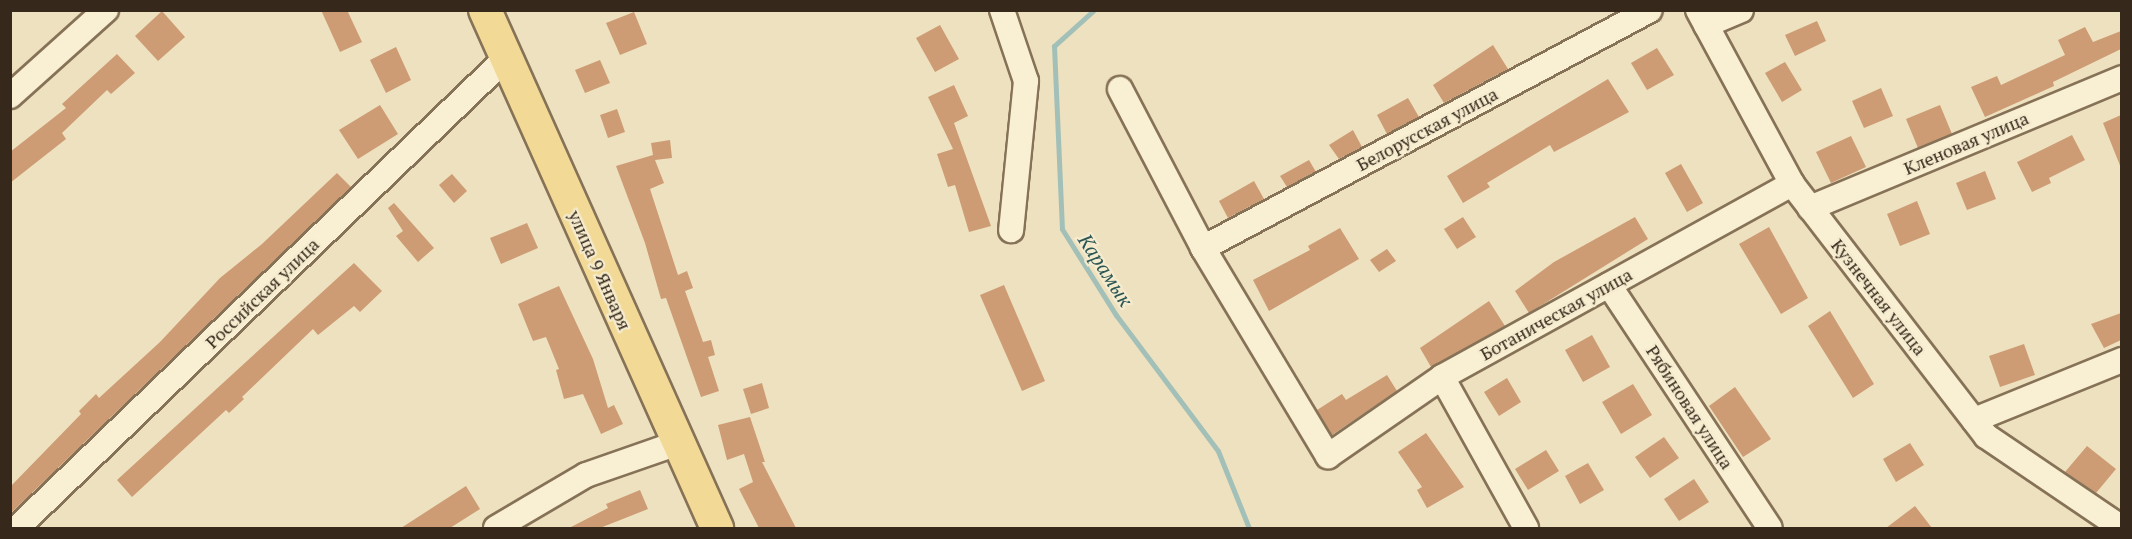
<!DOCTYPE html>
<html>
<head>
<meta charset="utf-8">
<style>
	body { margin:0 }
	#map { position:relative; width:2132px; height:539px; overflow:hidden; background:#eee1bf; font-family:"PT Serif",serif }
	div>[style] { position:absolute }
	.stream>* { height:5px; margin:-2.5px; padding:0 2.5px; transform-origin:2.5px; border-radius:2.5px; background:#a2c0b8 }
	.building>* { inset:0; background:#cd9c74 }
	.roads { filter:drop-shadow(2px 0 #867257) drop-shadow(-2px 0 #867257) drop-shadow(0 2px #867257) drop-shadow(0 -2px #867257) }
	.minor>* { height:24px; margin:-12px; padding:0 12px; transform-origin:12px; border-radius:12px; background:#f9efd2 }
	.major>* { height:32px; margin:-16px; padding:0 16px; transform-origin:16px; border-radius:16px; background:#f2d995 }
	span { translate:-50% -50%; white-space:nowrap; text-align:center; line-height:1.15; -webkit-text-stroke:4.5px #f5ebce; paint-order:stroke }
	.street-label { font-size:18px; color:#36291c }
	.water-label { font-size:20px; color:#2b5654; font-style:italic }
	.frame { position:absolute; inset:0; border:12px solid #36291c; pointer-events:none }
</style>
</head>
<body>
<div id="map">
	<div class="stream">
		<i style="left:1094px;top:10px;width:54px;rotate:138deg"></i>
		<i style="left:1054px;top:46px;width:183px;rotate:87.5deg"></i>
		<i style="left:1062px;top:229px;width:102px;rotate:57.9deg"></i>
		<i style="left:1116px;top:315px;width:170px;rotate:53.1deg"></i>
		<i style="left:1218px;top:451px;width:83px;rotate:68.1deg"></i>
	</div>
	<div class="building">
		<i style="clip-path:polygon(321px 10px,347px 10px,362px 42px,340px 52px)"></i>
		<i style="clip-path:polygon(162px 11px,185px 37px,158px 61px,135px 36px)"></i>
		<i style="clip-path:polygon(634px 12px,647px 44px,620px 55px,606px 23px)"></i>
		<i style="clip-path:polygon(1817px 21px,1826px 41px,1795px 56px,1785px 35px)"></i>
		<i style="clip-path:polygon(940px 25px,959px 59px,935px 72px,916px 38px)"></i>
		<i style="clip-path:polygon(2085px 27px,2093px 42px,2121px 31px,2121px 49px,2053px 82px,2054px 86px,1985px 117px,1971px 87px,1997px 76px,2001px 85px,2065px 55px,2058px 40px)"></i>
		<i style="clip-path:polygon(1493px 45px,1508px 69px,1444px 103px,1433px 85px)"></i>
		<i style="clip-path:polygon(396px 47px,411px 80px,386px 93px,370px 60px)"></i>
		<i style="clip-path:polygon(1657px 48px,1674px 75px,1647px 90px,1631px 63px)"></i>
		<i style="clip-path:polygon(117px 54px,135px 73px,111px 94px,107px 90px,62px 133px,66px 139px,10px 183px,10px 152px,66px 108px,62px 104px)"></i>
		<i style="clip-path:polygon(600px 60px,610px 83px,585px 93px,575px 70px)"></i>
		<i style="clip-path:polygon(1785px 62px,1802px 90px,1782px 102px,1765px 73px)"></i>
		<i style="clip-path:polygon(1608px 79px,1629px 112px,1554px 152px,1550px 145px,1487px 183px,1490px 187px,1463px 203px,1447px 176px)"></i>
		<i style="clip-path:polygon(954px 85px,968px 116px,954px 123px,991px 226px,969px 232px,955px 185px,948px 187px,937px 154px,953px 149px,928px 97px)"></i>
		<i style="clip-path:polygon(1881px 88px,1893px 116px,1864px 128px,1852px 101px)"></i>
		<i style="clip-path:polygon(1408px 98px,1419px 117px,1387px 134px,1377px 115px)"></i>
		<i style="clip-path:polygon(380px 105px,398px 134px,358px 159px,339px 130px)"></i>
		<i style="clip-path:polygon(1940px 105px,1952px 134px,1918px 148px,1906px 119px)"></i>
		<i style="clip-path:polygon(617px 109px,625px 132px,608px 138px,600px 115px)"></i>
		<i style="clip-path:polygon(2121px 115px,2121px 168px,2103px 123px)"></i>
		<i style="clip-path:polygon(1353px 130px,1362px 147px,1339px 159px,1329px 145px)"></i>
		<i style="clip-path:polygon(2072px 135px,2085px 160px,2049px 178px,2051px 183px,2032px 192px,2017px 162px)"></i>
		<i style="clip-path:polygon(1851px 136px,1866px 167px,1831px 183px,1816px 152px)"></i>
		<i style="clip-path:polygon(670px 140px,672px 158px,655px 160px,664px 183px,650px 189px,678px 275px,687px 271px,693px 288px,685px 291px,703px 342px,711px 340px,715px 355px,708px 357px,719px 391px,701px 397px,666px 298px,661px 299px,645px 243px,616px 166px,653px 155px,651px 143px)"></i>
		<i style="clip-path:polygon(1309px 160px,1316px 172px,1287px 187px,1280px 176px)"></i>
		<i style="clip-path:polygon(1681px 164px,1703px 203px,1687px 212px,1665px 173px)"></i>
		<i style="clip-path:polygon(1985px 171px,1996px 199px,1967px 210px,1956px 183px)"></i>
		<i style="clip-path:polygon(337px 173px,351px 187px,10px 514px,10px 487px,81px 414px,79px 411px,96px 394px,99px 398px,160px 342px,220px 278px,262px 244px)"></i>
		<i style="clip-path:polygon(452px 174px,467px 191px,454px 203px,439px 185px)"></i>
		<i style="clip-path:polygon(1254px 181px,1264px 199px,1228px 218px,1219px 201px)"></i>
		<i style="clip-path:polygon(1917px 201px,1930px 234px,1900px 246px,1887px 214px)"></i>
		<i style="clip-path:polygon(394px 203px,434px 248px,418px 262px,396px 236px,403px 231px,388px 208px)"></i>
		<i style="clip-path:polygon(1463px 217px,1476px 237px,1457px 249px,1444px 229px)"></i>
		<i style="clip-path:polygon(1635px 217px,1648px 239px,1529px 313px,1515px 291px,1554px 262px)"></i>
		<i style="clip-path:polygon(527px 223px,538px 248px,501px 264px,490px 238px)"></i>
		<i style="clip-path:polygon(1769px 227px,1808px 298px,1781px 314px,1739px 244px)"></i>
		<i style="clip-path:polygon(1340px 228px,1359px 259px,1269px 311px,1253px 280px,1310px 250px,1308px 246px)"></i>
		<i style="clip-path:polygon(1387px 249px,1396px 261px,1379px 272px,1370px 260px)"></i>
		<i style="clip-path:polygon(354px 263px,382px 291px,360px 312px,354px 306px,318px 335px,313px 329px,242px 397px,244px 399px,229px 413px,226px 410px,132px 497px,117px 480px)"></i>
		<i style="clip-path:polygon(1004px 285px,1045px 381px,1022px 391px,980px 295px)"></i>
		<i style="clip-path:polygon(559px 286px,593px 359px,608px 408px,614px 405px,623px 424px,601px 434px,583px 394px,564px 399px,556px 370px,559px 369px,546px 337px,533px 341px,518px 304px)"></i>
		<i style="clip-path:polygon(1489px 301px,1505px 326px,1431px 367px,1420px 348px)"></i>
		<i style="clip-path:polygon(1830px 311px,1874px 384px,1853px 398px,1808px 326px)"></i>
		<i style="clip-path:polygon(2121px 313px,2121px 340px,2104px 348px,2091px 324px)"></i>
		<i style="clip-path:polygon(1592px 335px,1610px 367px,1583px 382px,1565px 350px)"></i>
		<i style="clip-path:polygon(2024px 344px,2035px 375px,2000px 387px,1989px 356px)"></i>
		<i style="clip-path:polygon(1387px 375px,1397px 391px,1332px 435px,1317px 410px,1342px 394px,1346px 400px)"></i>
		<i style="clip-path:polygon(1507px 378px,1521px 402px,1499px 416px,1484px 392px)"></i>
		<i style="clip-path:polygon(762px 383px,769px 408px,751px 414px,743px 389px)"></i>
		<i style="clip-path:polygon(1633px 384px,1652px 415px,1621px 434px,1602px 402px)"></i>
		<i style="clip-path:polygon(1735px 387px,1771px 439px,1743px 457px,1709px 406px)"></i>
		<i style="clip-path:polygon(750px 417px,765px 462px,762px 462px,796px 528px,759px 528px,739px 489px,753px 482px,744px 454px,727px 460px,718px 425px)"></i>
		<i style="clip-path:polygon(1426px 433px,1464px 487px,1427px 508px,1417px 490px,1422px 487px,1398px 452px)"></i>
		<i style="clip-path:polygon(1664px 437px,1679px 458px,1650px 478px,1635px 457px)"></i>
		<i style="clip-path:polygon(1910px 443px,1924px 465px,1896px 482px,1883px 459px)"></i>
		<i style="clip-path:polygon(2087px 446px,2116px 469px,2096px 493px,2065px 472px)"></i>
		<i style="clip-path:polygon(1546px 450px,1559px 471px,1528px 490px,1515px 469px)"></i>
		<i style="clip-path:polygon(1588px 463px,1604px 490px,1580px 504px,1565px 476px)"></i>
		<i style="clip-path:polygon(1694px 479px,1709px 502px,1679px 521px,1664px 499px)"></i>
		<i style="clip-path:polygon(466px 486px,480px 509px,450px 528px,401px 528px)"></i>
		<i style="clip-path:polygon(640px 490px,648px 509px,600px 528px,569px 528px,608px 508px,606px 504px)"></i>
		<i style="clip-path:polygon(1915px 506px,1932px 528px,1886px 528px)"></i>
	</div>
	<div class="roads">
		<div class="minor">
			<i style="left:1002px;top:10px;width:75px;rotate:71.3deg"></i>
			<i style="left:1026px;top:81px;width:150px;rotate:95.7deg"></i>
			<i style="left:1698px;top:10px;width:198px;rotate:61.6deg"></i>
			<i style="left:1792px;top:184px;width:318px;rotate:52.4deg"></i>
			<i style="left:1986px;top:436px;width:164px;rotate:34.1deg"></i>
			<i style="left:1706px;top:25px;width:38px;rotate:-23deg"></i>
			<i style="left:1120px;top:89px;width:179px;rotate:62.4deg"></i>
			<i style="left:1203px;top:248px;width:243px;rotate:59deg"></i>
			<i style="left:1328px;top:456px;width:139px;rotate:-34.7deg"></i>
			<i style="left:1442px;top:377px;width:400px;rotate:-28.9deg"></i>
			<i style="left:10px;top:96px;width:129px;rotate:-41.9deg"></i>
			<i style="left:1810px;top:208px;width:338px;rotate:-22.6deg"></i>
			<i style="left:1203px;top:248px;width:506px;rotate:-28.03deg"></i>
			<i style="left:1609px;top:285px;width:291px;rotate:56.5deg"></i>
			<i style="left:1442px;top:377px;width:173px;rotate:60.9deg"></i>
			<i style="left:1974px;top:420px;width:160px;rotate:-22.1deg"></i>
			<i style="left:17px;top:528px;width:678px;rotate:-43.86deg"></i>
			<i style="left:496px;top:528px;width:104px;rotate:-30.5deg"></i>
			<i style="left:586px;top:475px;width:97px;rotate:-19.2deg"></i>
		</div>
		<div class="major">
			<i style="left:485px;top:10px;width:568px;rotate:65.87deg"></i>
		</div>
	</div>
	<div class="street-label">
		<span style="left:1427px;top:129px;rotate:-28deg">Белорусская улица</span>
		<span style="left:1966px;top:143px;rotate:-23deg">Кленовая улица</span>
		<span style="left:600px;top:270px;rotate:66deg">улица 9 Января</span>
		<span style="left:262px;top:293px;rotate:-44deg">Российская улица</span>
		<span style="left:1879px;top:297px;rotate:52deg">Кузнечная улица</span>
		<span style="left:1556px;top:314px;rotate:-29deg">Ботаническая улица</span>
		<span style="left:1690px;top:407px;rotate:57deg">Рябиновая улица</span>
	</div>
	<div class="water-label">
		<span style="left:1106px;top:270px;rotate:57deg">Карамык</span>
	</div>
	<div class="frame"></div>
</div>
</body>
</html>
